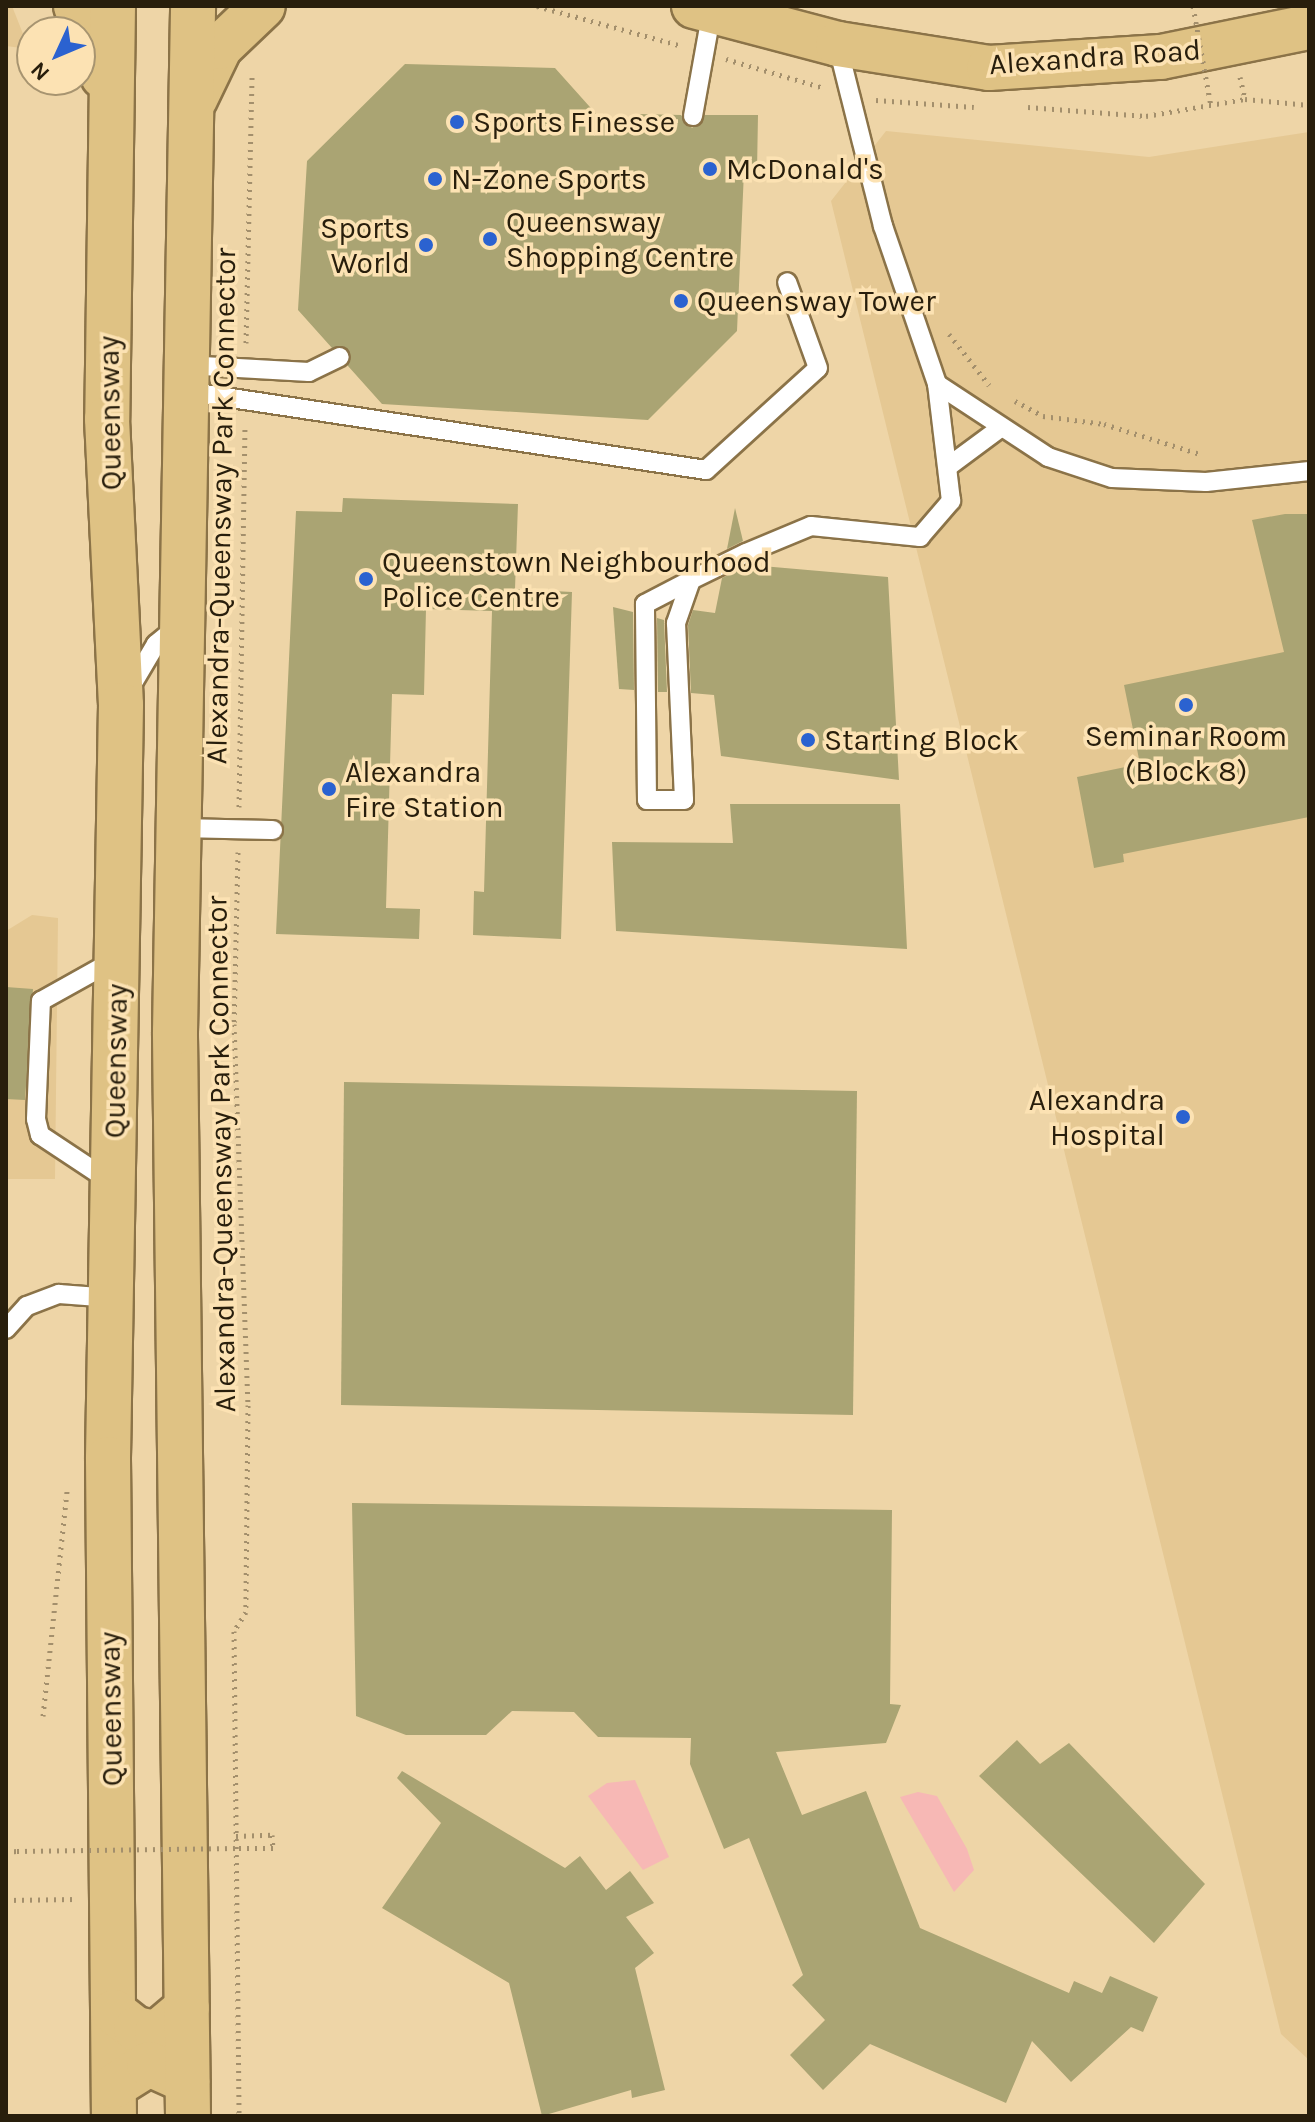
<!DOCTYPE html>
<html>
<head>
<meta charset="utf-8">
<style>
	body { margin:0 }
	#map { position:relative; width:1315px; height:2122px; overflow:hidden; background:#eed5a7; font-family:Karla,sans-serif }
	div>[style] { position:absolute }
	.built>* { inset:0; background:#e5c893 }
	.green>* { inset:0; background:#f7b8b5 }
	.building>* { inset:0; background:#aaa473 }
	.path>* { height:5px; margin-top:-2.5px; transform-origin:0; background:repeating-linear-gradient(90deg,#a38f6c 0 2px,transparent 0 8px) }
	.roads { filter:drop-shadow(2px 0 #8b7348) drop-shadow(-2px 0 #8b7348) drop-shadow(0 2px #8b7348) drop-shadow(0 -2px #8b7348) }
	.lane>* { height:18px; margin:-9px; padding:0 9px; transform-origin:9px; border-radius:9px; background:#fff }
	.primary>* { height:44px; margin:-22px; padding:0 22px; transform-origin:22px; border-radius:22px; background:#dfc284 }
	.path-bridge>* { height:5px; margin-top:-2.5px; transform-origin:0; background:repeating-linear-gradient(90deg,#a38f6c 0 2px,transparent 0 8px) }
	.dots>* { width:22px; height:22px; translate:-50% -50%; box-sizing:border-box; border:4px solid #fce2b3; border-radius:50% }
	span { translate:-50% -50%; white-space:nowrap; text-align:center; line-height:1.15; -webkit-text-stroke:7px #fce2b3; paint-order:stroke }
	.street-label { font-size:30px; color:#281e0c }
	.poi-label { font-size:30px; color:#281e0c }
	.left { translate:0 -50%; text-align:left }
	.right { translate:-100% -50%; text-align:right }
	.frame { position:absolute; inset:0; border:8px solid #281e0c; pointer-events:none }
	.north { position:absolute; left:16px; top:16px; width:80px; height:80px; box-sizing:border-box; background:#fce2b3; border:2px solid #a79470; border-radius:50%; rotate:226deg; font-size:22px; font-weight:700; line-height:32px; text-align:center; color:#281e0c }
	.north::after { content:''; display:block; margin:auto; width:28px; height:36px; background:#2b62d0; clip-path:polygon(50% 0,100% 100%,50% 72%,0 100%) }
</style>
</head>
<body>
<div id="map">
	<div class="built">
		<i style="clip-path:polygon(6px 6px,12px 6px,29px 49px,6px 46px)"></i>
		<i style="clip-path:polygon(886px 131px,1149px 157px,1309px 132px,1309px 2060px,1281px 2034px,831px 201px)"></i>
		<i style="clip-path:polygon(32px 915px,58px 918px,55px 1179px,6px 1179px,6px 931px)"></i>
	</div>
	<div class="green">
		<i style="clip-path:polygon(635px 1780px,669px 1857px,643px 1870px,588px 1796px,607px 1783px)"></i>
		<i style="clip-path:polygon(918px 1792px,937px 1796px,967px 1849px,974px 1870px,954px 1892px,900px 1797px)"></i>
	</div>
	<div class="building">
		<i style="clip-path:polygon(405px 64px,555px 68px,615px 135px,638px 114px,681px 115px,692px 128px,705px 115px,758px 115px,757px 171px,744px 171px,737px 331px,648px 420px,382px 404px,348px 366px,347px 348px,332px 348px,298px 310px,307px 161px)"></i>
		<i style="clip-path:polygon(343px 498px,518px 504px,515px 589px,572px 592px,561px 939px,473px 935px,474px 891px,484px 892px,492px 611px,426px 609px,424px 695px,392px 694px,386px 908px,420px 909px,419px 939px,276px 934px,296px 511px,342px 512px)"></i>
		<i style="clip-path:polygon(735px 508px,743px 541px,727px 549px)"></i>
		<i style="clip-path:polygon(1285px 514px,1309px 514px,1309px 817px,1123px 854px,1124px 862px,1094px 868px,1077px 777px,1140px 764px,1124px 685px,1284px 652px,1252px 520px)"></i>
		<i style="clip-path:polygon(749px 565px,888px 577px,899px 780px,721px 756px,714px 695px,691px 693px,688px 625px,693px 610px,715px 613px,722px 578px)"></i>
		<i style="clip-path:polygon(613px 607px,633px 612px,634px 690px,619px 689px)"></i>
		<i style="clip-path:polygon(657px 618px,664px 620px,667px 692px,658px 692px)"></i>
		<i style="clip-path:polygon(730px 804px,900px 804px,907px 949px,616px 931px,612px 842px,733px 843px)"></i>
		<i style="clip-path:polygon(6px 987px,33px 989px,25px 1100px,6px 1099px)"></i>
		<i style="clip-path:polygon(344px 1082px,857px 1091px,853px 1415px,341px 1405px)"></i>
		<i style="clip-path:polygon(352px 1503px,892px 1510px,890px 1704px,901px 1705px,886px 1743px,776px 1752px,802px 1815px,866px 1791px,920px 1928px,1069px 1993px,1074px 1981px,1102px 1993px,1110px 1976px,1158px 1997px,1143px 2032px,1131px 2027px,1071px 2082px,1032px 2041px,1006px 2103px,870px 2044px,823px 2090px,790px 2055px,825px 2020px,792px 1985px,803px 1975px,749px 1838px,724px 1849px,690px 1764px,691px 1738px,598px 1737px,574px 1712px,512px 1711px,486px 1735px,406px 1735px,356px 1716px)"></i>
		<i style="clip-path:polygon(1017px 1740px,1040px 1764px,1069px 1743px,1205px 1884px,1154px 1943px,979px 1776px)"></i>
		<i style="clip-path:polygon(402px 1771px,565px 1868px,580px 1856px,606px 1890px,630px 1871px,654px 1903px,626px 1917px,654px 1953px,635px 1968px,665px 2090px,632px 2098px,631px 2090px,542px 2116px,509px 1983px,382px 1908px,441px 1823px,397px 1778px)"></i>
	</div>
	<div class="path">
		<i style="left:537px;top:6px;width:150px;rotate:15.4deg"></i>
		<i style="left:726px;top:59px;width:102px;rotate:16.5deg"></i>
		<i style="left:1240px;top:77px;width:23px;rotate:77deg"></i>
		<i style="left:876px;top:100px;width:98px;rotate:4.1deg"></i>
		<i style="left:1028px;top:107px;width:118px;rotate:4.4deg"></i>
		<i style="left:1146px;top:116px;width:100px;rotate:-9.7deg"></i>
		<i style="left:1245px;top:99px;width:64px;rotate:5.4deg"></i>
		<i style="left:949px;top:334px;width:65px;rotate:51.9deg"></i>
		<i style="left:246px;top:343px;width:270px;rotate:-88.7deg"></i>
		<i style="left:1015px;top:401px;width:32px;rotate:28deg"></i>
		<i style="left:1043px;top:416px;width:62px;rotate:7.5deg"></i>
		<i style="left:1104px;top:424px;width:101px;rotate:17.4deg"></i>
		<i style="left:239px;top:807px;width:382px;rotate:-89.1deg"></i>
		<i style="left:238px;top:852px;width:172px;rotate:91.3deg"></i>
		<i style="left:234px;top:1024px;width:381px;rotate:87.9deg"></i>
		<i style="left:248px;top:1405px;width:207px;rotate:90.6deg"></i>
		<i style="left:246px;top:1612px;width:22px;rotate:122deg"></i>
		<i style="left:234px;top:1631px;width:485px;rotate:89.4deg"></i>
		<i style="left:43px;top:1716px;width:227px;rotate:-83.9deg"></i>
		<i style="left:236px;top:1836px;width:36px;rotate:-2deg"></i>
		<i style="left:272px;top:1835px;width:13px;rotate:86deg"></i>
		<i style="left:273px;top:1848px;width:35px;rotate:180deg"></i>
		<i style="left:6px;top:1852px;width:11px;rotate:-5deg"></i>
		<i style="left:6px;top:1900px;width:71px;rotate:-0.8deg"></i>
	</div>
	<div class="roads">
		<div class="lane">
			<i style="left:838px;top:47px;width:185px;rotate:75.9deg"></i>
			<i style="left:883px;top:226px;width:167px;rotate:71.1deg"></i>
			<i style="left:937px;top:384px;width:133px;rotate:33.3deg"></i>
			<i style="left:1048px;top:457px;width:67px;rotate:18.2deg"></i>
			<i style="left:1112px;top:478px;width:94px;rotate:2.4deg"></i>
			<i style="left:1206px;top:482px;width:104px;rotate:-6.1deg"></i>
			<i style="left:693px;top:116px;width:108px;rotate:-79.8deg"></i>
			<i style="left:185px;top:365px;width:124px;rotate:3.2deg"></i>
			<i style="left:309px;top:372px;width:34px;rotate:-26deg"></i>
			<i style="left:185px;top:391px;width:527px;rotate:8.62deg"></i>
			<i style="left:706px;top:470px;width:151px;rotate:-42.3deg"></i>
			<i style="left:818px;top:368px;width:91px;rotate:-109.8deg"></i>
			<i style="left:949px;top:466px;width:62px;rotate:-36.5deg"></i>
			<i style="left:691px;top:580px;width:46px;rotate:109.2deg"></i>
			<i style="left:676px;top:623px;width:177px;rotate:87.4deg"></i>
			<i style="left:684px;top:800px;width:37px;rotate:180deg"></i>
			<i style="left:647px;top:800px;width:196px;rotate:-90.6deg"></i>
			<i style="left:645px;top:604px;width:52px;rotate:-27.6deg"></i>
			<i style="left:691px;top:580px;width:61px;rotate:-26.1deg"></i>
			<i style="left:746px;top:553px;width:70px;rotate:-22.6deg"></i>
			<i style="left:811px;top:526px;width:110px;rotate:5.8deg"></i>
			<i style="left:920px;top:537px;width:48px;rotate:-49.3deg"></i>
			<i style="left:951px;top:501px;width:118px;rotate:-96.8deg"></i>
			<i style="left:130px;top:688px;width:51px;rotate:-59.4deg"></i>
			<i style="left:156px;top:644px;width:27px;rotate:-39deg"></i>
			<i style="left:177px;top:828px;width:96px;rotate:1.2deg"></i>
			<i style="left:111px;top:1182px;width:85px;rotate:-146.5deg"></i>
			<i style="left:40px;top:1135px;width:16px;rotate:-104deg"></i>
			<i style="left:36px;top:1119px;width:118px;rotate:-87.6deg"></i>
			<i style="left:41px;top:1001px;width:86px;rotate:-29.2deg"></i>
			<i style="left:6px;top:1329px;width:31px;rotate:-48deg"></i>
			<i style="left:27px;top:1306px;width:34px;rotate:-21deg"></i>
			<i style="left:59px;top:1294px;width:53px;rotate:4.3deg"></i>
		</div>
		<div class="primary">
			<i style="left:76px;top:6px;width:75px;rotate:68.9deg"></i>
			<i style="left:113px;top:6px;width:413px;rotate:90.8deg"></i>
			<i style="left:107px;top:419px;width:286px;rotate:87.2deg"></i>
			<i style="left:121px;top:705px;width:754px;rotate:90.99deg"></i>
			<i style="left:108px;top:1459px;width:657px;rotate:89.48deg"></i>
			<i style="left:694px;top:6px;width:149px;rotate:14.8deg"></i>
			<i style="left:838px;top:44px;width:153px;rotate:9deg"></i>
			<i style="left:989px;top:68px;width:172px;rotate:-3.7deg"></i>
			<i style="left:1161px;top:57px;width:151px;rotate:-11.5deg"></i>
			<i style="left:195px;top:99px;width:58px;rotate:-64.3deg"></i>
			<i style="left:220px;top:47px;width:59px;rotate:-43.6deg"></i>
			<i style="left:114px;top:2012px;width:28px;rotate:38deg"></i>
			<i style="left:136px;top:2029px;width:21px;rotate:11deg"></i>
			<i style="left:157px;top:2033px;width:39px;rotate:-40deg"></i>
			<i style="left:114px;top:2086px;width:41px;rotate:-32.2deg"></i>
			<i style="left:149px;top:2064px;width:42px;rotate:24.1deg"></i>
			<i style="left:188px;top:2116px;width:1084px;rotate:-90.69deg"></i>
			<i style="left:175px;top:1032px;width:1026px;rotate:-88.99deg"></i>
		</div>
	</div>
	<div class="path-bridge">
		<i style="left:1193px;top:6px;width:102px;rotate:79.8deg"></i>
		<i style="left:17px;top:1851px;width:221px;rotate:-0.8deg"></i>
	</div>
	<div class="dots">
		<i style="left:457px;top:122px;background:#2b62d0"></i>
		<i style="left:710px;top:169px;background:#2b62d0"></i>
		<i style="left:435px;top:179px;background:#2b62d0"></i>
		<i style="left:490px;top:239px;background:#2b62d0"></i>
		<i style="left:426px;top:245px;background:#2b62d0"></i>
		<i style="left:681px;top:301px;background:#2b62d0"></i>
		<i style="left:366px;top:579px;background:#2b62d0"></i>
		<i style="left:1186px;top:705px;background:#2b62d0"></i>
		<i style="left:808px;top:740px;background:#2b62d0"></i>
		<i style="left:329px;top:789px;background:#2b62d0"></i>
		<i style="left:1183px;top:1117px;background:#2b62d0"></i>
	</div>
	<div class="street-label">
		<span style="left:1095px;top:57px;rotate:-4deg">Alexandra Road</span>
		<span style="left:110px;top:413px;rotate:-91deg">Queensway</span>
		<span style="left:221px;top:506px;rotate:-89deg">Alexandra-Queensway Park Connector</span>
		<span style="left:116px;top:1061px;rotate:-89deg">Queensway</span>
		<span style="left:221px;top:1154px;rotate:-91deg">Alexandra-Queensway Park Connector</span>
		<span style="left:111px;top:1709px;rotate:-91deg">Queensway</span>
	</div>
	<div class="poi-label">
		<span class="left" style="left:473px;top:122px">Sports Finesse</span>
		<span class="left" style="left:726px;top:169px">McDonald's</span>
		<span class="left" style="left:451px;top:179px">N-Zone Sports</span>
		<span class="left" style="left:506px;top:239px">Queensway<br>Shopping Centre</span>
		<span class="right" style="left:410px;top:245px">Sports<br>World</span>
		<span class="left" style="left:697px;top:301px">Queensway Tower</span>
		<span class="left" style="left:382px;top:579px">Queenstown Neighbourhood<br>Police Centre</span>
		<span style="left:1186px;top:753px">Seminar Room<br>(Block 8)</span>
		<span class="left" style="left:824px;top:740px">Starting Block</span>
		<span class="left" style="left:345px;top:789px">Alexandra<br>Fire Station</span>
		<span class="right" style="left:1165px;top:1117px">Alexandra<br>Hospital</span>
	</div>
	<div class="frame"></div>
	<div class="north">N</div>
</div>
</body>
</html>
